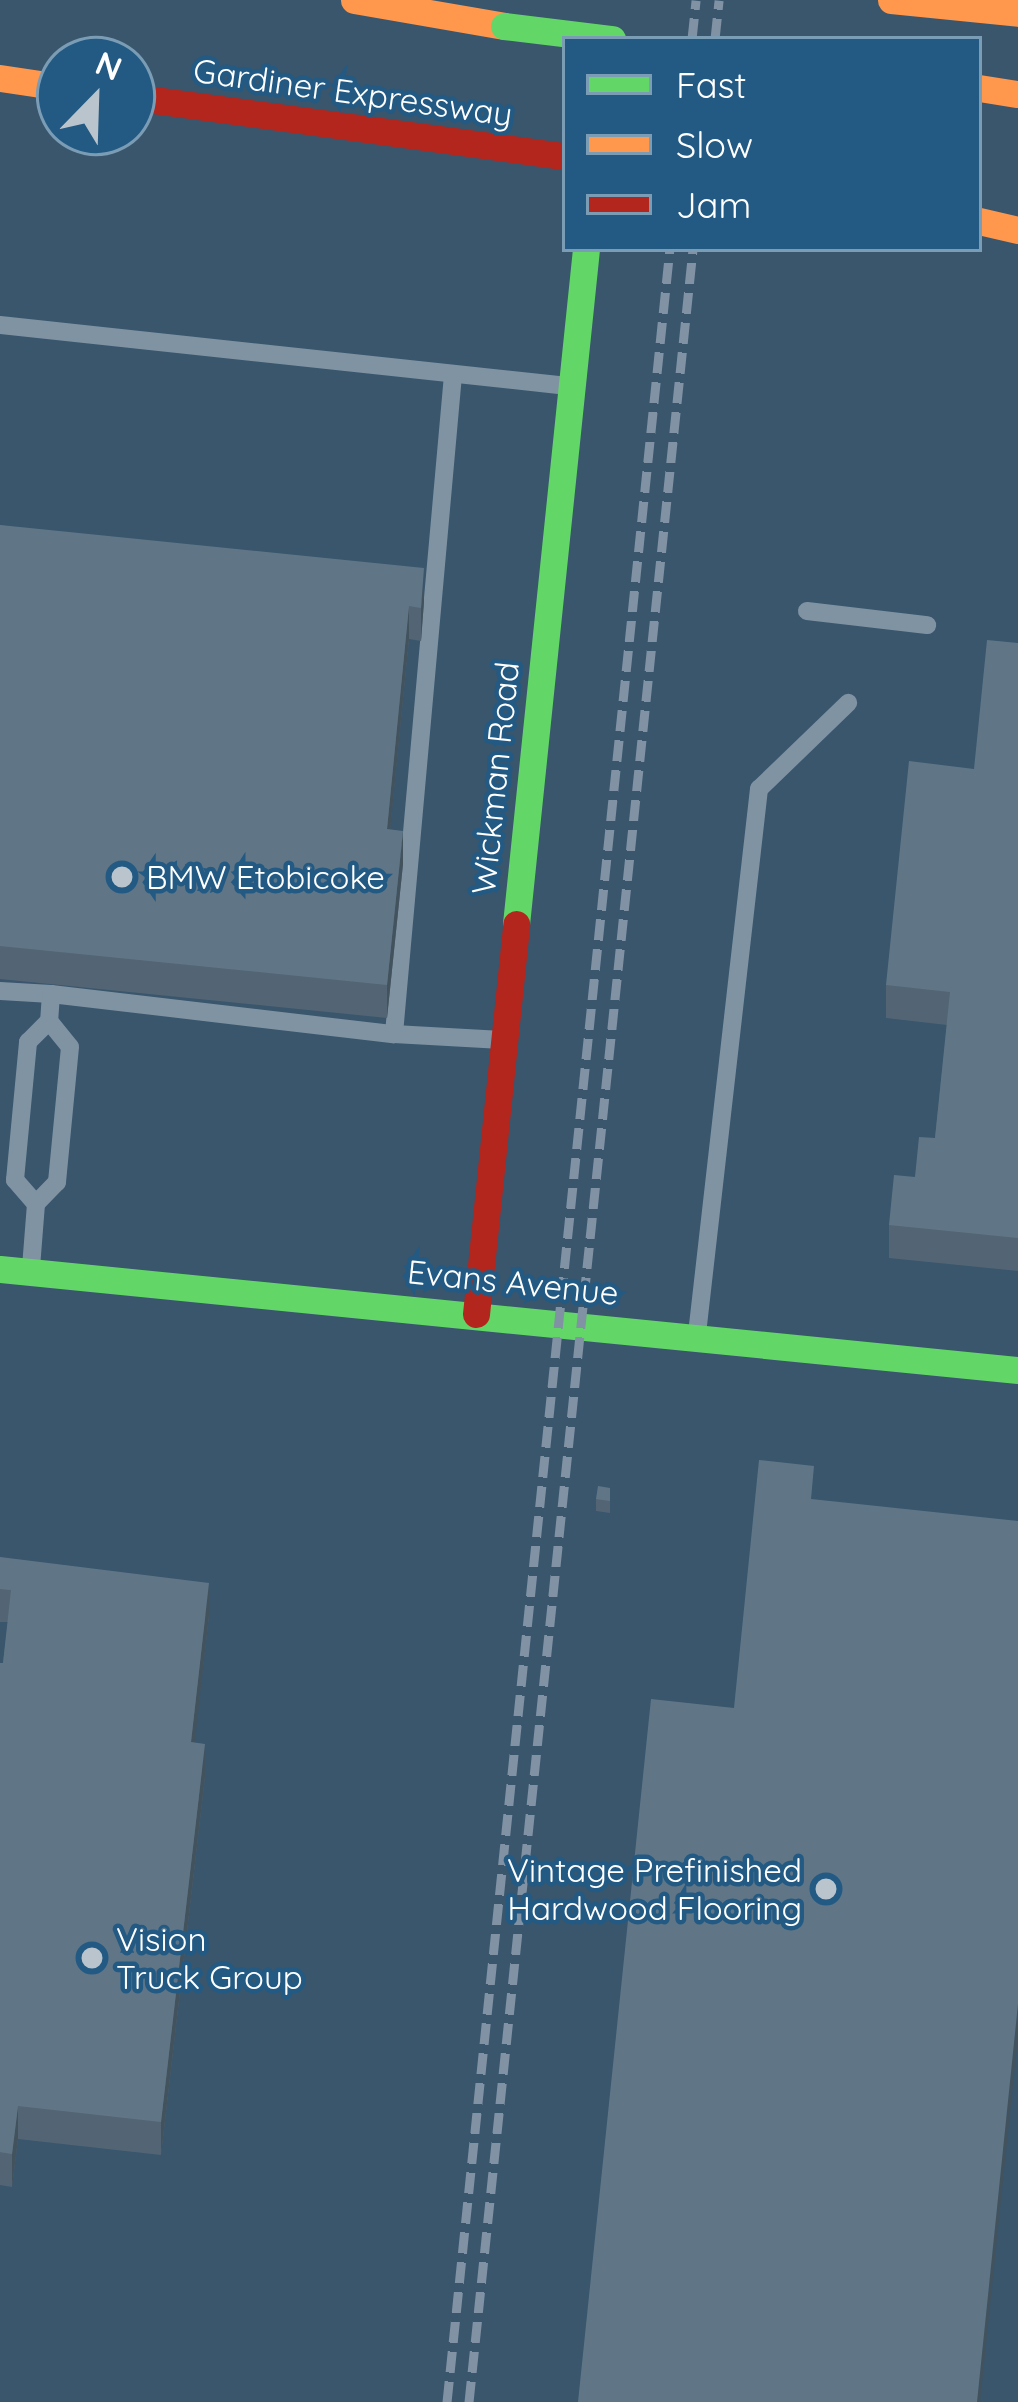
<!DOCTYPE html>
<html>
<head>
<meta charset="utf-8">
<style>
	body { margin:0 }
	#map { position:relative; width:1018px; height:2402px; overflow:hidden; background:#39566d; font-family:Quicksand,sans-serif }
	div>[style] { position:absolute }
	.lane>* { height:18px; margin:-9px; padding:0 9px; transform-origin:9px; border-radius:9px; background:#8093a3 }
	.fast>* { height:27px; margin:-13.5px; padding:0 13.5px; transform-origin:13.5px; border-radius:13.5px; background:#63d668 }
	.slow>* { height:27px; margin:-13.5px; padding:0 13.5px; transform-origin:13.5px; border-radius:13.5px; background:#ff974d }
	.jam>* { height:27px; margin:-13.5px; padding:0 13.5px; transform-origin:13.5px; border-radius:13.5px; background:#b3261e }
	.rail>* { height:9px; margin-top:-4.5px; transform-origin:0; background:repeating-linear-gradient(90deg,#8092a3 0 21px,transparent 0 30px) }
	.fast-bridge>* { height:27px; margin:-13.5px; padding:0 13.5px; transform-origin:13.5px; border-radius:13.5px; background:#63d668 }
	.wall>* { inset:0; background:#536574 }
	.shaded-wall>* { inset:0; background:#43535e }
	.building>* { inset:0; background:#607687 }
	.dots>* { width:33px; height:33px; translate:-50% -50%; box-sizing:border-box; border:6px solid #235a83; border-radius:50% }
	span { translate:-50% -50%; white-space:nowrap; text-align:center; line-height:1.15; -webkit-text-stroke:9px #235a83; paint-order:stroke }
	.street-label { font-size:33px; color:#fff }
	.poi-label { font-size:33px; color:#fff }
	.left { translate:0 -50%; text-align:left }
	.right { translate:-100% -50%; text-align:right }
	.legend { position:absolute; left:562px; top:36px; width:420px; height:216px; box-sizing:border-box; background:#235a83; border:3px solid #7b9cb5; margin:0; padding:15px 21px; list-style:none; font-size:36px; color:#fff }
	.legend li { display:flex; align-items:center; gap:24px; height:60px }
	.legend b { width:60px; border:3px solid #7b9cb5 }
	.north { position:absolute; left:36px; top:36px; width:120px; height:120px; box-sizing:border-box; background:#235a83; border:3px solid #7b9cb5; border-radius:50%; rotate:23deg; font-size:33px; font-weight:700; line-height:48px; text-align:center; color:#fff }
	.north::after { content:''; display:block; margin:auto; width:42px; height:54px; background:#bac4cc; clip-path:polygon(50% 0,100% 100%,50% 72%,0 100%) }
</style>
</head>
<body>
<div id="map">
	<div class="lane">
		<i style="left:0;top:325px;width:571px;rotate:6.13deg"></i>
		<i style="left:453px;top:375px;width:662px;rotate:95.12deg"></i>
		<i style="left:394px;top:1034px;width:108px;rotate:3.2deg"></i>
		<i style="left:807px;top:611px;width:121px;rotate:6.7deg"></i>
		<i style="left:0;top:991px;width:51px;rotate:3.4deg"></i>
		<i style="left:51px;top:994px;width:27px;rotate:94deg"></i>
		<i style="left:49px;top:1021px;width:33px;rotate:51deg"></i>
		<i style="left:70px;top:1047px;width:136px;rotate:95.5deg"></i>
		<i style="left:57px;top:1182px;width:30px;rotate:134deg"></i>
		<i style="left:36px;top:1204px;width:63px;rotate:94.5deg"></i>
		<i style="left:51px;top:994px;width:345px;rotate:6.7deg"></i>
		<i style="left:36px;top:1204px;width:32px;rotate:-131deg"></i>
		<i style="left:15px;top:1180px;width:139px;rotate:-84.6deg"></i>
		<i style="left:28px;top:1042px;width:30px;rotate:-45deg"></i>
		<i style="left:697px;top:1334px;width:549px;rotate:-83.51deg"></i>
		<i style="left:759px;top:789px;width:124px;rotate:-44deg"></i>
	</div>
	<div class="fast">
		<i style="left:516px;top:924px;width:679px;rotate:-84.08deg"></i>
		<i style="left:0;top:1269px;width:1023px;rotate:5.67deg"></i>
	</div>
	<div class="slow">
		<i style="left:354px;top:0;width:152px;rotate:9.8deg"></i>
		<i style="left:891px;top:0;width:128px;rotate:5.8deg"></i>
		<i style="left:0;top:78px;width:61px;rotate:8.5deg"></i>
		<i style="left:979px;top:88px;width:39px;rotate:9deg"></i>
		<i style="left:979px;top:221px;width:40px;rotate:13deg"></i>
	</div>
	<div class="jam">
		<i style="left:132px;top:97px;width:437px;rotate:7.8deg"></i>
		<i style="left:476px;top:1314px;width:392px;rotate:-84.1deg"></i>
	</div>
	<div class="rail">
		<i style="left:692px;top:39px;width:39px;rotate:-84deg"></i>
		<i style="left:715px;top:39px;width:39px;rotate:-84deg"></i>
		<i style="left:447px;top:2402px;width:2165px;rotate:-84.09deg"></i>
		<i style="left:469px;top:2402px;width:2165px;rotate:-84.06deg"></i>
	</div>
	<div class="fast-bridge">
		<i style="left:504px;top:26px;width:109px;rotate:6.9deg"></i>
	</div>
	<div class="wall">
		<i style="clip-path:polygon(0 525px,424px 601px,421px 641px,409px 639px,390px 829px,403px 864px,387px 1018px,0 979px)"></i>
		<i style="clip-path:polygon(1018px 643px,1018px 1271px,889px 1258px,889px 1225px,935px 1138px,947px 1025px,886px 1018px,886px 985px,974px 769px)"></i>
		<i style="clip-path:polygon(610px 1488px,610px 1513px,596px 1511px,596px 1499px)"></i>
		<i style="clip-path:polygon(0 1557px,209px 1616px,194px 1743px,205px 1777px,161px 2155px,18px 2139px,12px 2187px,0 2185px,0 1663px,3px 1663px,8px 1622px,0 1622px)"></i>
	</div>
	<div class="shaded-wall">
		<i style="clip-path:polygon(424px 568px,424px 601px,421px 641px,421px 608px)"></i>
		<i style="clip-path:polygon(409px 606px,409px 639px,387px 862px,387px 829px)"></i>
		<i style="clip-path:polygon(403px 831px,403px 864px,387px 1018px,387px 985px)"></i>
		<i style="clip-path:polygon(209px 1583px,209px 1616px,191px 1776px,191px 1742px)"></i>
		<i style="clip-path:polygon(205px 1744px,205px 1777px,161px 2155px,161px 2122px)"></i>
		<i style="clip-path:polygon(1018px 2004px,1018px 2037px,980px 2402px,977px 2402px)"></i>
		<i style="clip-path:polygon(18px 2106px,18px 2139px,12px 2187px,12px 2154px)"></i>
	</div>
	<div class="building">
		<i style="clip-path:polygon(0 525px,424px 568px,421px 608px,409px 606px,387px 829px,403px 831px,387px 985px,0 946px)"></i>
		<i style="clip-path:polygon(987px 640px,1018px 643px,1018px 1238px,889px 1225px,894px 1175px,915px 1177px,919px 1137px,935px 1138px,950px 992px,886px 985px,909px 761px,974px 769px)"></i>
		<i style="clip-path:polygon(759px 1460px,814px 1466px,811px 1499px,1018px 1521px,1018px 2004px,977px 2402px,578px 2402px,651px 1699px,734px 1708px)"></i>
		<i style="clip-path:polygon(598px 1486px,610px 1488px,610px 1501px,596px 1499px)"></i>
		<i style="clip-path:polygon(0 1557px,209px 1583px,191px 1742px,205px 1744px,161px 2122px,18px 2106px,12px 2154px,0 2152px,0 1663px,3px 1663px,11px 1590px,0 1589px)"></i>
	</div>
	<div class="dots">
		<i style="left:122px;top:877px;background:#bac4cc"></i>
		<i style="left:826px;top:1889px;background:#bac4cc"></i>
		<i style="left:92px;top:1958px;background:#bac4cc"></i>
	</div>
	<div class="street-label">
		<span style="left:353px;top:92px;rotate:8deg">Gardiner Expressway</span>
		<span style="left:495px;top:778px;rotate:-84deg">Wickman Road</span>
		<span style="left:513px;top:1282px;rotate:6deg">Evans Avenue</span>
	</div>
	<div class="poi-label">
		<span class="left" style="left:146px;top:877px">BMW Etobicoke</span>
		<span class="right" style="left:802px;top:1889px">Vintage Prefinished<br>Hardwood Flooring</span>
		<span class="left" style="left:116px;top:1958px">Vision<br>Truck Group</span>
	</div>
	<ul class="legend">
	<li><b style="height:15px;background:#63d668"></b>Fast</li>
	<li><b style="height:15px;background:#ff974d"></b>Slow</li>
	<li><b style="height:15px;background:#b3261e"></b>Jam</li>
	</ul>
	<div class="north">N</div>
</div>
</body>
</html>
